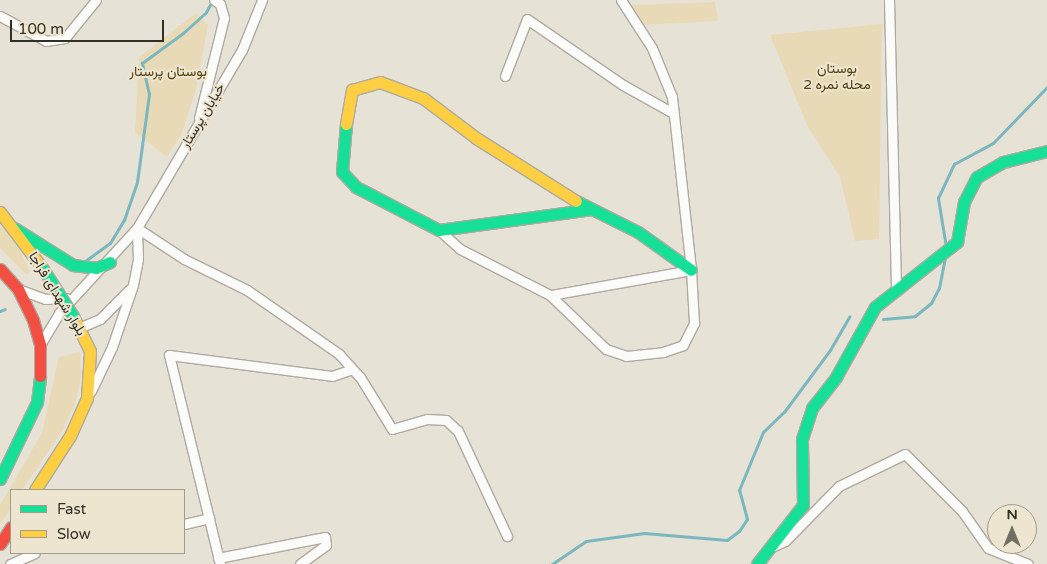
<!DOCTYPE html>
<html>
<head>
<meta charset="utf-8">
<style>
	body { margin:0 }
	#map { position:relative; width:1047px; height:564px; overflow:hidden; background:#e7e2d6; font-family:"Varela Round",Vazirmatn,sans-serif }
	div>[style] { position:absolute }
	.green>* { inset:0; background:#e9dab7 }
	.stream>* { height:3px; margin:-1.5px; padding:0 1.5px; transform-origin:1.5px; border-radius:1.5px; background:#7ab7be }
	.roads { filter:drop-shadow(1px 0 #aeaaa1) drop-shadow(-1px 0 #aeaaa1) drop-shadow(0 1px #aeaaa1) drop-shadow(0 -1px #aeaaa1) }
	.street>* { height:9px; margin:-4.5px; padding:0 4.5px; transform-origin:4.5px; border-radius:4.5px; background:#fbfbf9 }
	.fast>* { height:11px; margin:-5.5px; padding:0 5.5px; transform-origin:5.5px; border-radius:5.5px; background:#16e098 }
	.slow>* { height:11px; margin:-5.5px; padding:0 5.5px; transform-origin:5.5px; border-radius:5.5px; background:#ffcf43 }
	.jam>* { height:11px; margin:-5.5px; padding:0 5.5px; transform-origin:5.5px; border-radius:5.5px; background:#f24e42 }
	.bridges { filter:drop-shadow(1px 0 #aeaaa1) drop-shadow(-1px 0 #aeaaa1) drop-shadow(0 1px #aeaaa1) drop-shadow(0 -1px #aeaaa1) }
	.fast-bridge>* { height:11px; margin:-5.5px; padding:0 5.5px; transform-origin:5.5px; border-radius:5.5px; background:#16e098 }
	span { translate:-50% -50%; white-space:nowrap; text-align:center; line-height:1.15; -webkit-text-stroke:4px #ede5d0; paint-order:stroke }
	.park-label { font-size:14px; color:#53420e }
	.street-label { font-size:14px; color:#322f27 }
	.legend { position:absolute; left:10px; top:489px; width:175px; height:65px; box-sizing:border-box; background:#ede5d0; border:1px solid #a29c8c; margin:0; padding:6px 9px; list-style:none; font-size:15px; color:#322f27 }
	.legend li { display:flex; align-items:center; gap:10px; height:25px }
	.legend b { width:25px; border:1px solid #a29c8c }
	.north { position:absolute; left:987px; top:504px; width:50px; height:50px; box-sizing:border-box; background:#ede5d0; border:1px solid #a29c8c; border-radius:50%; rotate:0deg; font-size:14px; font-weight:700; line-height:20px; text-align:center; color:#322f27 }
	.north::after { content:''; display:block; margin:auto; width:18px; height:22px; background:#716e64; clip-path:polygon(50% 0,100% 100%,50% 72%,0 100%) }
	.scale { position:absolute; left:10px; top:20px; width:154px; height:22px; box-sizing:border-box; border:2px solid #322f27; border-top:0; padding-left:6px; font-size:15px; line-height:18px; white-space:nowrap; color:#322f27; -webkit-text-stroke:4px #ede5d0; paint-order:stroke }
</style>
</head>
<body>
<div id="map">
	<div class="green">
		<i style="clip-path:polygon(715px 2px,718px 21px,642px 25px,630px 5px)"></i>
		<i style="clip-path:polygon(196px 13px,208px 25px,195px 93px,181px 135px,167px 157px,135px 132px,139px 57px)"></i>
		<i style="clip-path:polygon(882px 24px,879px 239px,855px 241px,840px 177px,807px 125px,770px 35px)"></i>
		<i style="clip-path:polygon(0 224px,16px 242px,30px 272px,26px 274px,0 248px)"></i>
		<i style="clip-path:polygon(80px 352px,81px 377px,75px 404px,61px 433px,22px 490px,11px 490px,11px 508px,0 525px,0 505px,42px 433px,59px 357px)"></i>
	</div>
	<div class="stream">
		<i style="left:946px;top:247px;width:50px;rotate:-99.3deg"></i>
		<i style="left:938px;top:198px;width:38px;rotate:-65deg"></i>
		<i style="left:954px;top:164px;width:44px;rotate:-28.3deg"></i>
		<i style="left:993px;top:143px;width:78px;rotate:-46deg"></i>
		<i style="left:85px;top:261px;width:31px;rotate:-36deg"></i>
		<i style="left:110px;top:243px;width:27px;rotate:-59deg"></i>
		<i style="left:124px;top:220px;width:40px;rotate:-71.1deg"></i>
		<i style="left:137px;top:182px;width:89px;rotate:-82.2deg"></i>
		<i style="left:149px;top:94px;width:32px;rotate:-103deg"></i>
		<i style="left:142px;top:63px;width:51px;rotate:-36.2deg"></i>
		<i style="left:183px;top:33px;width:31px;rotate:-42deg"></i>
		<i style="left:206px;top:12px;width:13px;rotate:-61deg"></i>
		<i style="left:0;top:311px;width:5px;rotate:-22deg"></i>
		<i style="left:883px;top:319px;width:32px;rotate:-5deg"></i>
		<i style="left:915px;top:316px;width:21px;rotate:-39deg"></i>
		<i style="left:931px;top:303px;width:17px;rotate:-62deg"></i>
		<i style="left:939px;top:288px;width:33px;rotate:-79deg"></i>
		<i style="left:552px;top:564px;width:41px;rotate:-34.1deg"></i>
		<i style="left:586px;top:541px;width:59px;rotate:-7.9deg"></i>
		<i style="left:644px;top:533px;width:83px;rotate:4.8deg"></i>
		<i style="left:727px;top:540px;width:15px;rotate:-37deg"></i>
		<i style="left:739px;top:531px;width:14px;rotate:-56deg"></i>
		<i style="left:747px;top:519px;width:30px;rotate:-105deg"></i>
		<i style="left:739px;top:490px;width:63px;rotate:-67.5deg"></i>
		<i style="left:763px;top:432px;width:29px;rotate:-44deg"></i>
		<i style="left:784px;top:412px;width:77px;rotate:-53.4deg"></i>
		<i style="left:830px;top:350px;width:39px;rotate:-60deg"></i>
	</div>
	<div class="roads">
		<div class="street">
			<i style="left:621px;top:0;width:57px;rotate:57.1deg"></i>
			<i style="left:652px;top:48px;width:53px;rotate:67.8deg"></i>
			<i style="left:672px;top:97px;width:174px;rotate:83.7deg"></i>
			<i style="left:889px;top:0;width:291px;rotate:88.6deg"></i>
			<i style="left:0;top:16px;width:52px;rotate:28.5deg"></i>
			<i style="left:46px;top:41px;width:19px;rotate:-9deg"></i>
			<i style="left:65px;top:38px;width:49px;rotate:-50.8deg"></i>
			<i style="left:505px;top:76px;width:61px;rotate:-68.9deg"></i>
			<i style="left:527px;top:19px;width:116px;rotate:34.5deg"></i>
			<i style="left:623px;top:85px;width:57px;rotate:29.2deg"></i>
			<i style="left:199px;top:118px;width:103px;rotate:-76deg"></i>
			<i style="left:224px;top:18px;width:15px;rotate:-106deg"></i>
			<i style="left:220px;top:4px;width:7px;rotate:-146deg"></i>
			<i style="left:137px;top:228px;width:56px;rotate:33.4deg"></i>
			<i style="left:184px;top:259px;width:70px;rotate:26.2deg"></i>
			<i style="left:247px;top:290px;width:112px;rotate:34.8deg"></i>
			<i style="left:339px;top:354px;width:31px;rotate:48deg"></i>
			<i style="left:360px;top:377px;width:61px;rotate:58.4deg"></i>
			<i style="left:392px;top:429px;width:36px;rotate:-16deg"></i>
			<i style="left:427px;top:419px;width:19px;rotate:3deg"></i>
			<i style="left:446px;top:420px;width:16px;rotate:43deg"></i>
			<i style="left:458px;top:431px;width:116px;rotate:65deg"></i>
			<i style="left:439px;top:230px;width:28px;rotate:42deg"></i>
			<i style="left:460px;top:249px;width:101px;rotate:27.1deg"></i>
			<i style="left:550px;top:295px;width:78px;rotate:44deg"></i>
			<i style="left:606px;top:349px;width:21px;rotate:19deg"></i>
			<i style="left:626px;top:356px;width:37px;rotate:-6deg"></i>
			<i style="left:663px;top:352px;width:21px;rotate:-19deg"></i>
			<i style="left:683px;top:345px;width:25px;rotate:-63deg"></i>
			<i style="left:694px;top:323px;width:53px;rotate:-93.2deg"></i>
			<i style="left:691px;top:270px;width:143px;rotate:169.9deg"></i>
			<i style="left:18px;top:289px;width:29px;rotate:20deg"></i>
			<i style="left:45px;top:299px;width:21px;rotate:-3deg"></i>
			<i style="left:81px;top:327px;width:21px;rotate:-23deg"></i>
			<i style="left:100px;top:319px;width:42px;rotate:-45deg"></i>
			<i style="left:40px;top:345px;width:37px;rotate:-59deg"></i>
			<i style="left:59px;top:313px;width:115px;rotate:-47.5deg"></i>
			<i style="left:137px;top:228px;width:207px;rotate:-59.5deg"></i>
			<i style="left:242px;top:50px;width:54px;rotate:-68.2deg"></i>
			<i style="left:91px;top:391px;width:49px;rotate:-64.5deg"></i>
			<i style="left:112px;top:347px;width:65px;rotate:-71.3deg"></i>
			<i style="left:133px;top:285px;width:26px;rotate:-79deg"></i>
			<i style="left:138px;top:259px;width:31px;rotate:-92deg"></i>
			<i style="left:184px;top:524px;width:26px;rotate:-13deg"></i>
			<i style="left:772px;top:547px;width:14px;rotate:-25deg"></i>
			<i style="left:785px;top:541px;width:77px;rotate:-45.5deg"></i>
			<i style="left:839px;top:486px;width:73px;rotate:-25.9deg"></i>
			<i style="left:905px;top:454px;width:81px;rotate:45deg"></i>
			<i style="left:962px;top:511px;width:45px;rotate:54.9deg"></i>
			<i style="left:988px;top:548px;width:43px;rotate:21.8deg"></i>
			<i style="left:218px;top:558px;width:109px;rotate:-11.1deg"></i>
			<i style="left:325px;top:537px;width:8px;rotate:83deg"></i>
			<i style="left:326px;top:545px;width:32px;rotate:144deg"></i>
			<i style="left:10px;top:564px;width:27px;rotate:-24deg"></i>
			<i style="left:220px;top:564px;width:215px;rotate:-103.7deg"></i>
			<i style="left:169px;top:355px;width:164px;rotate:7.3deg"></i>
			<i style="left:332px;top:376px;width:21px;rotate:-19deg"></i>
		</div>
		<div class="fast">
			<i style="left:346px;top:124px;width:48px;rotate:94.8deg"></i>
			<i style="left:342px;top:172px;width:21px;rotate:47deg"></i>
			<i style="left:356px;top:187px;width:93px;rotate:27.4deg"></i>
			<i style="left:439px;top:230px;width:154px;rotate:-7.8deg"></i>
			<i style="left:576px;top:201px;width:69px;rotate:26.6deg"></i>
			<i style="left:638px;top:232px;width:65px;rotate:35.6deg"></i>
			<i style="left:14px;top:228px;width:70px;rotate:32.1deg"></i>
			<i style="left:73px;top:265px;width:23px;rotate:7deg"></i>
			<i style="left:96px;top:268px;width:15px;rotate:-23deg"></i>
			<i style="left:0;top:479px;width:85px;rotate:-64.3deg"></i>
			<i style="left:37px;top:402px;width:26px;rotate:-83deg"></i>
			<i style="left:757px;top:564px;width:75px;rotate:-52.1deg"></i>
			<i style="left:803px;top:505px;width:66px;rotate:-90.9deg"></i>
			<i style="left:802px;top:439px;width:33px;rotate:-72deg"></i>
			<i style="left:812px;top:408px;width:39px;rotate:-52deg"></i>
			<i style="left:836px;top:377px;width:80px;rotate:-60.9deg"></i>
			<i style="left:875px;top:307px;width:105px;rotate:-38.4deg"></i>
			<i style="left:957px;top:242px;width:41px;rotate:-80.1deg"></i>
			<i style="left:964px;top:202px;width:28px;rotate:-63deg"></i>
			<i style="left:977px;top:177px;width:30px;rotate:-30deg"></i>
			<i style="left:1003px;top:162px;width:45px;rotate:-14deg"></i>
		</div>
		<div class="slow">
			<i style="left:346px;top:124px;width:35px;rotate:-80deg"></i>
			<i style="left:352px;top:90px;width:29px;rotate:-16deg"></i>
			<i style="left:380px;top:82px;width:46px;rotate:20.4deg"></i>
			<i style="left:423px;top:98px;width:66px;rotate:37deg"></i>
			<i style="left:476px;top:138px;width:118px;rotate:32.2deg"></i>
			<i style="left:0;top:212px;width:71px;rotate:53deg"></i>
			<i style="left:35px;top:490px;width:64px;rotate:-57.1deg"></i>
			<i style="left:70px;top:436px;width:42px;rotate:-65.9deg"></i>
			<i style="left:87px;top:398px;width:47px;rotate:-86.3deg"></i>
			<i style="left:90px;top:351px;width:39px;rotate:-116deg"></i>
		</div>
		<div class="jam">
			<i style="left:0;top:269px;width:27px;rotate:48deg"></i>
			<i style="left:18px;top:289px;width:34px;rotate:64deg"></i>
			<i style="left:33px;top:320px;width:26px;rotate:74deg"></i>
			<i style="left:40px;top:345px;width:31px;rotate:90deg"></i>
			<i style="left:0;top:544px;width:20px;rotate:-57deg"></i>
		</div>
	</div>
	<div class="bridges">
		<div class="fast-bridge">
			<i style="left:43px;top:269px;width:56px;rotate:57.4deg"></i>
		</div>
	</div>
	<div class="park-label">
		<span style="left:837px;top:77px">بوستان<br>محله نمره 2</span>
		<span style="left:168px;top:72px">بوستان پرستار</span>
	</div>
	<div class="street-label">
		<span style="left:203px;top:116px;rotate:-59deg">خیابان پرستار</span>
		<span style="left:57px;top:294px;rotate:58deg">بلوار شهدای فراجا</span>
	</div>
	<ul class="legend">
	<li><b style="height:6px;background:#16e098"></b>Fast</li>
	<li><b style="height:6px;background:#ffcf43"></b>Slow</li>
	</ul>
	<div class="north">N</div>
	<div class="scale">100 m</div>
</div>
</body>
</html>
